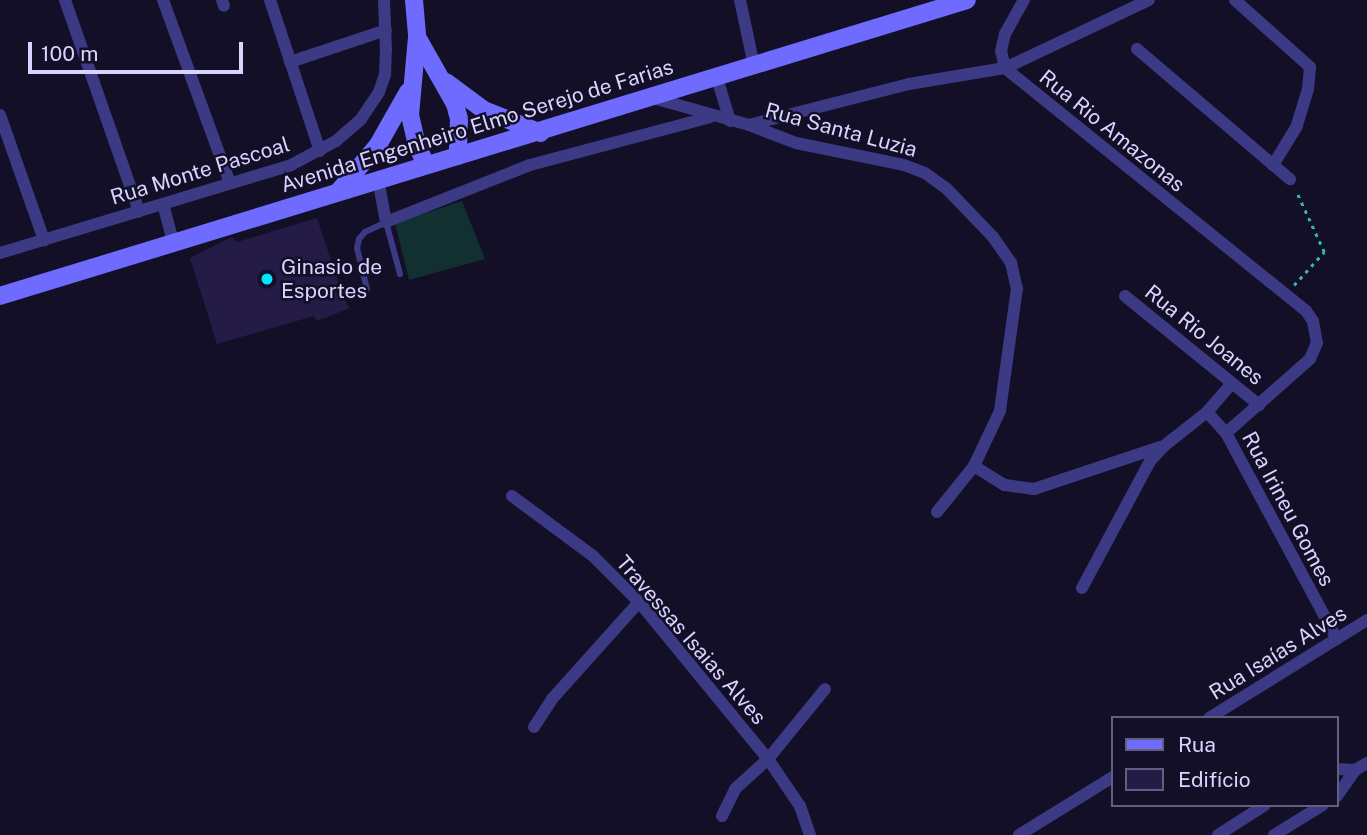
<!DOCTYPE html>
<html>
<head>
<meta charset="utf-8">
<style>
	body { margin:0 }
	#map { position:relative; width:1367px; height:835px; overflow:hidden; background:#130f26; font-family:"Public Sans",sans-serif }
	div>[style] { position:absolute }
	.green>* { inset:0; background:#12302f }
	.building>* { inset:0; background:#241b47 }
	.path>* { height:2.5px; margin-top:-1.25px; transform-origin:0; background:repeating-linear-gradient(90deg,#2fb8b0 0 3.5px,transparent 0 8.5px) }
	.lane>* { height:6px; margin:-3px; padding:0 3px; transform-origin:3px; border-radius:3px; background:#3d3a85 }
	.street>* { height:12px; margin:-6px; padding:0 6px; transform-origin:6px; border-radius:6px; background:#3d3a85 }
	.secondary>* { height:18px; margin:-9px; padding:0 9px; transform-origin:9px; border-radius:9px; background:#6f6bff }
	.dots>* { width:19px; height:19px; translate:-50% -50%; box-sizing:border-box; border:4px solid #130f26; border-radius:50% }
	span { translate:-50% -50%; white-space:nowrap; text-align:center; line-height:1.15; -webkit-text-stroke:5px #130f26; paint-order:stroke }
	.street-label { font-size:21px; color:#d9d4ff }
	.poi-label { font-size:21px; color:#d9d4ff }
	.left { translate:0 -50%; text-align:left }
	.legend { position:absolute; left:1111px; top:716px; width:228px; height:91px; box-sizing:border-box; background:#130f26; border:2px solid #625e7d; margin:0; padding:9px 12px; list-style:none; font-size:21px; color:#d9d4ff }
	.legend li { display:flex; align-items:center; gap:14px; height:35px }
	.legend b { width:35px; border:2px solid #625e7d }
	.scale { position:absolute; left:28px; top:42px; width:215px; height:32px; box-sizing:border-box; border:4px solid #d9d4ff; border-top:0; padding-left:9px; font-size:21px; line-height:24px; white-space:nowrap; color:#d9d4ff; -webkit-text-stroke:5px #130f26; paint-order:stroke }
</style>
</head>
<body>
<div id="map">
	<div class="green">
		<i style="clip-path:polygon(462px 201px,485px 259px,409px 280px,395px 223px)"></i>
	</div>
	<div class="building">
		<i style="clip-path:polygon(317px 218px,344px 299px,350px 308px,317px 321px,314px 316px,217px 344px,190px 258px,232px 237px,237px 242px)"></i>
	</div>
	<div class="path">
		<i style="left:1294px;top:285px;width:45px;rotate:-47.7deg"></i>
		<i style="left:1324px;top:252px;width:67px;rotate:-114.7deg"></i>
	</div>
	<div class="lane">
		<i style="left:367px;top:289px;width:42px;rotate:-103.7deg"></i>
		<i style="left:357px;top:248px;width:9px;rotate:-77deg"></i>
		<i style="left:359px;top:239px;width:9px;rotate:-49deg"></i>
		<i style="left:365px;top:232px;width:23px;rotate:-25deg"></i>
		<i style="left:386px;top:222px;width:54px;rotate:74.9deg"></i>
	</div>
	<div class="street">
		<i style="left:65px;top:0;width:224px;rotate:70.7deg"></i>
		<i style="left:163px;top:0;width:195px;rotate:69.9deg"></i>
		<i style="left:222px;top:0;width:6px;rotate:72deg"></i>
		<i style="left:270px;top:0;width:159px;rotate:71.7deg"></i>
		<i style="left:740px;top:0;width:67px;rotate:78deg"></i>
		<i style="left:1235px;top:0;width:101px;rotate:41.8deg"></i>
		<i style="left:1310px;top:67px;width:22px;rotate:95deg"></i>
		<i style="left:1308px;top:89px;width:39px;rotate:107deg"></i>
		<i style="left:1297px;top:126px;width:46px;rotate:121.6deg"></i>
		<i style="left:1137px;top:49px;width:201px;rotate:40.4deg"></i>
		<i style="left:290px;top:62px;width:101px;rotate:-18.4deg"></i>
		<i style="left:1005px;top:68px;width:387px;rotate:38.9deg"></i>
		<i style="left:1306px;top:311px;width:12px;rotate:55deg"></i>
		<i style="left:1313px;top:321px;width:22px;rotate:80deg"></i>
		<i style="left:1317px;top:343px;width:17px;rotate:114deg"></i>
		<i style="left:1310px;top:359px;width:112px;rotate:138.6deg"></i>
		<i style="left:1005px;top:68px;width:17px;rotate:-103deg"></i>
		<i style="left:1001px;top:51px;width:17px;rotate:-77deg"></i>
		<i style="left:1005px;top:34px;width:39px;rotate:-61deg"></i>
		<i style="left:717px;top:78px;width:45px;rotate:73.2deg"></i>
		<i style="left:653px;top:98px;width:100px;rotate:15.7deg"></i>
		<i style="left:749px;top:125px;width:50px;rotate:21deg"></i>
		<i style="left:796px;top:143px;width:110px;rotate:11.5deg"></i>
		<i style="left:904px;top:165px;width:22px;rotate:21deg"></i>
		<i style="left:925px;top:173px;width:27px;rotate:36deg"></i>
		<i style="left:947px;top:189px;width:66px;rotate:46.2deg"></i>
		<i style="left:993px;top:237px;width:32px;rotate:55deg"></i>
		<i style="left:1011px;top:263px;width:26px;rotate:77deg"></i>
		<i style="left:1017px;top:288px;width:124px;rotate:97.9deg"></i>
		<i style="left:1000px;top:411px;width:61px;rotate:115.3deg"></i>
		<i style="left:974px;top:466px;width:59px;rotate:128.8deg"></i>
		<i style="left:0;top:115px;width:133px;rotate:70.6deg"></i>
		<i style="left:749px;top:125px;width:165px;rotate:-14.4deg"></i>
		<i style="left:909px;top:84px;width:97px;rotate:-9.5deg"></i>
		<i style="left:1005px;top:68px;width:159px;rotate:-25.3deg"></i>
		<i style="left:378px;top:179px;width:44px;rotate:79.5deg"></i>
		<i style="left:386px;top:222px;width:155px;rotate:-21.6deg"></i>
		<i style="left:530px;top:165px;width:186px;rotate:-14.9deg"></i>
		<i style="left:163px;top:204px;width:39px;rotate:75deg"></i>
		<i style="left:0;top:253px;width:304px;rotate:-16.8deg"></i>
		<i style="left:291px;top:165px;width:51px;rotate:-28.1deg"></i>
		<i style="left:336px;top:141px;width:33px;rotate:-41deg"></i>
		<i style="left:361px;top:119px;width:32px;rotate:-56deg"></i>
		<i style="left:379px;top:92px;width:18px;rotate:-71deg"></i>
		<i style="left:385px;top:75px;width:25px;rotate:-88deg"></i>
		<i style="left:386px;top:50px;width:50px;rotate:-92.3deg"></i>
		<i style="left:1125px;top:296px;width:173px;rotate:39.1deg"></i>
		<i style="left:1207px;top:412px;width:38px;rotate:-49deg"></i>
		<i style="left:974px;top:466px;width:36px;rotate:32deg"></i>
		<i style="left:1005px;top:485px;width:29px;rotate:8deg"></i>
		<i style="left:1034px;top:489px;width:133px;rotate:-18.4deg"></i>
		<i style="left:512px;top:496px;width:101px;rotate:36.5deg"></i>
		<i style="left:593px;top:556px;width:65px;rotate:45deg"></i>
		<i style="left:639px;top:602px;width:203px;rotate:50.6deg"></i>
		<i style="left:768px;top:759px;width:57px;rotate:55.8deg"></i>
		<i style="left:800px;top:806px;width:31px;rotate:71deg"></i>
		<i style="left:1082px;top:588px;width:144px;rotate:-61.8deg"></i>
		<i style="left:1150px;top:461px;width:21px;rotate:-47deg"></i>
		<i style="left:1164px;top:446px;width:55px;rotate:-38.3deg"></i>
		<i style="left:1207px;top:412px;width:28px;rotate:48deg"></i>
		<i style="left:1226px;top:433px;width:234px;rotate:61.7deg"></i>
		<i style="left:1209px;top:718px;width:186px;rotate:-31.8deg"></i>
		<i style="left:534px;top:727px;width:33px;rotate:-57deg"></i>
		<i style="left:552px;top:699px;width:130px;rotate:-48.1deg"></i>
		<i style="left:1337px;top:769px;width:18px;rotate:3deg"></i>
		<i style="left:1337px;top:796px;width:32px;rotate:-55deg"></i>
		<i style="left:1355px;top:770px;width:14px;rotate:-30deg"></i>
		<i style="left:722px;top:816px;width:30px;rotate:-64deg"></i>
		<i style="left:735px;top:789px;width:45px;rotate:-42.3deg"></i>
		<i style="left:768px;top:759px;width:90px;rotate:-50.8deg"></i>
		<i style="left:1019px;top:835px;width:110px;rotate:-31.7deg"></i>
		<i style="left:1218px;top:835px;width:56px;rotate:-32.6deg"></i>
		<i style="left:1274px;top:835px;width:57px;rotate:-31.5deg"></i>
	</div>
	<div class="secondary">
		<i style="left:414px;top:0;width:37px;rotate:85deg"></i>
		<i style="left:417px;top:37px;width:78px;rotate:95.1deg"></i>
		<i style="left:410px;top:115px;width:31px;rotate:77deg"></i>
		<i style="left:417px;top:145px;width:22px;rotate:66deg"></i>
		<i style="left:417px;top:37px;width:77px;rotate:60.4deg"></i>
		<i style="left:455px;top:104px;width:16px;rotate:75deg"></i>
		<i style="left:459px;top:119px;width:37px;rotate:92deg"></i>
		<i style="left:446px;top:82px;width:47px;rotate:36.4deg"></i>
		<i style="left:484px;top:110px;width:61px;rotate:22deg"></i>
		<i style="left:338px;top:192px;width:62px;rotate:-49.6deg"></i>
		<i style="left:378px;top:145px;width:61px;rotate:-60.5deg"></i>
		<i style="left:0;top:296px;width:1011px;rotate:-17.02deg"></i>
	</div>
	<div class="dots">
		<i style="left:267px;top:279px;background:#00e5ff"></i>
	</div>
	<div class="street-label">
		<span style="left:477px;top:126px;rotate:-17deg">Avenida Engenheiro Elmo Serejo de Farias</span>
		<span style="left:841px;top:130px;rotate:15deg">Rua Santa Luzia</span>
		<span style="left:1112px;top:131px;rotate:39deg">Rua Rio Amazonas</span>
		<span style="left:200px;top:171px;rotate:-17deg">Rua Monte Pascoal</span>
		<span style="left:1204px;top:335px;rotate:39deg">Rua Rio Joanes</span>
		<span style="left:1288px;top:509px;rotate:62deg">Rua Irineu Gomes</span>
		<span style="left:691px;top:640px;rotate:49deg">Travessas Isaias Alves</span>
		<span style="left:1278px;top:653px;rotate:-32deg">Rua Isaías Alves</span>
	</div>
	<div class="poi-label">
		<span class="left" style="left:281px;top:279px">Ginasio de<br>Esportes</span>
	</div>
	<ul class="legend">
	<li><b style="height:9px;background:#6f6bff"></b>Rua</li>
	<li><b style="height:19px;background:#241b47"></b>Edifício</li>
	</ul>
	<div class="scale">100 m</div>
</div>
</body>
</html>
